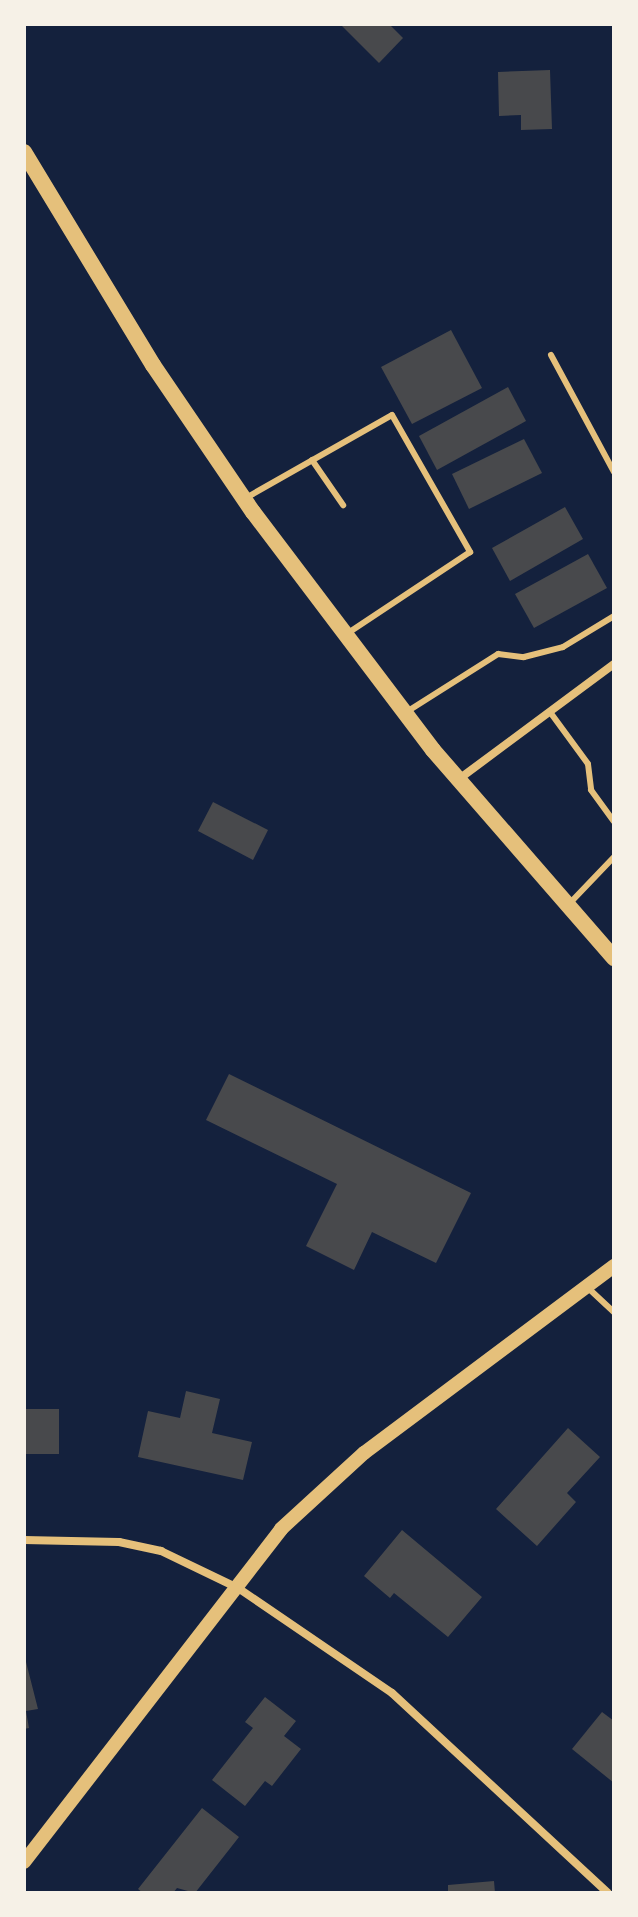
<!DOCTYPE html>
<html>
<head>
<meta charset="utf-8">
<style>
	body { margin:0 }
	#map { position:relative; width:638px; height:1917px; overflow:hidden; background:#14213d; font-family:Arial,sans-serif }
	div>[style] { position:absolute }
	.building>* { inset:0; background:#48494c }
	.service>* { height:6px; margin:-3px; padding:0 3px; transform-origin:3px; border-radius:3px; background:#e5c07b }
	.minor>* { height:8px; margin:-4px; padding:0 4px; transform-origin:4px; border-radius:4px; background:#e5c07b }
	.tertiary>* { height:14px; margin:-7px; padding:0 7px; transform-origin:7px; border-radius:7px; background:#e5c07b }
	.secondary>* { height:16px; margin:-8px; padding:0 8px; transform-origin:8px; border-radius:8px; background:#e5c07b }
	span { translate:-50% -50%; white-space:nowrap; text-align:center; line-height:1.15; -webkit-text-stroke:6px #f6f1e7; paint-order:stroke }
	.frame { position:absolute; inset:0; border:26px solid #f6f1e7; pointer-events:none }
</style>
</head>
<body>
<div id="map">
	<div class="building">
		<i style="clip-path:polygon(340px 24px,389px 24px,403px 38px,379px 63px)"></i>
		<i style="clip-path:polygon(550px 70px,552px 129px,521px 130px,521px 115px,499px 116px,498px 72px)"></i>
		<i style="clip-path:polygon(451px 330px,482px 388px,412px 424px,381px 367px)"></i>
		<i style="clip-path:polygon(508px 387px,526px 421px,437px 470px,419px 436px)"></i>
		<i style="clip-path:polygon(524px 439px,542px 473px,469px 509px,452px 474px)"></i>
		<i style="clip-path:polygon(565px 507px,583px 539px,510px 581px,492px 548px)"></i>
		<i style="clip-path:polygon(588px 554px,607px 588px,534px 628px,515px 594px)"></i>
		<i style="clip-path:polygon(213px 802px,268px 830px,253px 860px,198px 831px)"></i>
		<i style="clip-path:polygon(229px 1074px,471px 1193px,436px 1263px,372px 1232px,354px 1270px,306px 1246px,337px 1184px,206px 1120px)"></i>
		<i style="clip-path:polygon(186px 1391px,220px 1399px,212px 1433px,252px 1442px,243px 1480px,138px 1457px,148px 1411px,180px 1418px)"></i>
		<i style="clip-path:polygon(24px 1409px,59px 1409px,59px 1454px,24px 1454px)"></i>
		<i style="clip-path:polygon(568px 1428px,600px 1457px,567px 1493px,576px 1502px,537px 1546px,496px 1509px)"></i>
		<i style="clip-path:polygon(402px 1530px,482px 1597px,448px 1637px,394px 1593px,390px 1598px,364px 1576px)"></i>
		<i style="clip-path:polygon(24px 1654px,38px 1709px,26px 1711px,29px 1728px,24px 1729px)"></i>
		<i style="clip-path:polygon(265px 1697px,296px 1721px,284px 1736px,301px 1749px,272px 1786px,265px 1781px,245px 1806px,212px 1780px,253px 1728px,245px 1722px)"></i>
		<i style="clip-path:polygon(602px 1712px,614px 1721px,614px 1783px,572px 1749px)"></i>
		<i style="clip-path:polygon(202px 1808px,239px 1837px,195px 1893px,177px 1888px,173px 1893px,143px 1893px,138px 1889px)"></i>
		<i style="clip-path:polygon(494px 1881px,495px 1893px,448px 1893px,448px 1885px)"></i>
	</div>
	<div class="service">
		<i style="left:551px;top:355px;width:133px;rotate:61.7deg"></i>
		<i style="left:312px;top:460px;width:55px;rotate:55.4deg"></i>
		<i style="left:244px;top:499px;width:170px;rotate:-29.6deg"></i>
		<i style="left:392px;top:415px;width:158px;rotate:60.3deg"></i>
		<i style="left:470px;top:552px;width:146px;rotate:146.4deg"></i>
		<i style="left:408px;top:711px;width:107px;rotate:-32.3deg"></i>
		<i style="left:498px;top:654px;width:26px;rotate:7deg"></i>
		<i style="left:524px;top:657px;width:40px;rotate:-14.4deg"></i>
		<i style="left:563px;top:647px;width:60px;rotate:-31.3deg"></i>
		<i style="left:550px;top:712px;width:64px;rotate:53.8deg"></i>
		<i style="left:588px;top:764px;width:26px;rotate:83deg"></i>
		<i style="left:591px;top:790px;width:39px;rotate:54deg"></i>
		<i style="left:570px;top:903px;width:64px;rotate:-46.3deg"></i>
		<i style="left:587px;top:1287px;width:37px;rotate:43deg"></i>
	</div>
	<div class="minor">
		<i style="left:459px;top:779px;width:193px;rotate:-36.6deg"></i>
		<i style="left:24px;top:1540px;width:95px;rotate:1.2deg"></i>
		<i style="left:119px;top:1542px;width:43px;rotate:12.1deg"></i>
		<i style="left:161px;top:1551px;width:85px;rotate:25.7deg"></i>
		<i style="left:238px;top:1588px;width:186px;rotate:34.3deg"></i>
		<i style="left:392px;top:1693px;width:294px;rotate:42.8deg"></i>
	</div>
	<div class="tertiary">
		<i style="left:24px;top:1862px;width:421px;rotate:-52.3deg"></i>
		<i style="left:281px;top:1529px;width:113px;rotate:-42.5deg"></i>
		<i style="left:364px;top:1453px;width:312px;rotate:-36.8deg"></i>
	</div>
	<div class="secondary">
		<i style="left:24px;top:152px;width:249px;rotate:58.8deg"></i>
		<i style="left:153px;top:365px;width:178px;rotate:55.8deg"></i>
		<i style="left:253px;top:512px;width:298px;rotate:52.9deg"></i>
		<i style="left:433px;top:750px;width:276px;rotate:49deg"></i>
	</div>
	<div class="frame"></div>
</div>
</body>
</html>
